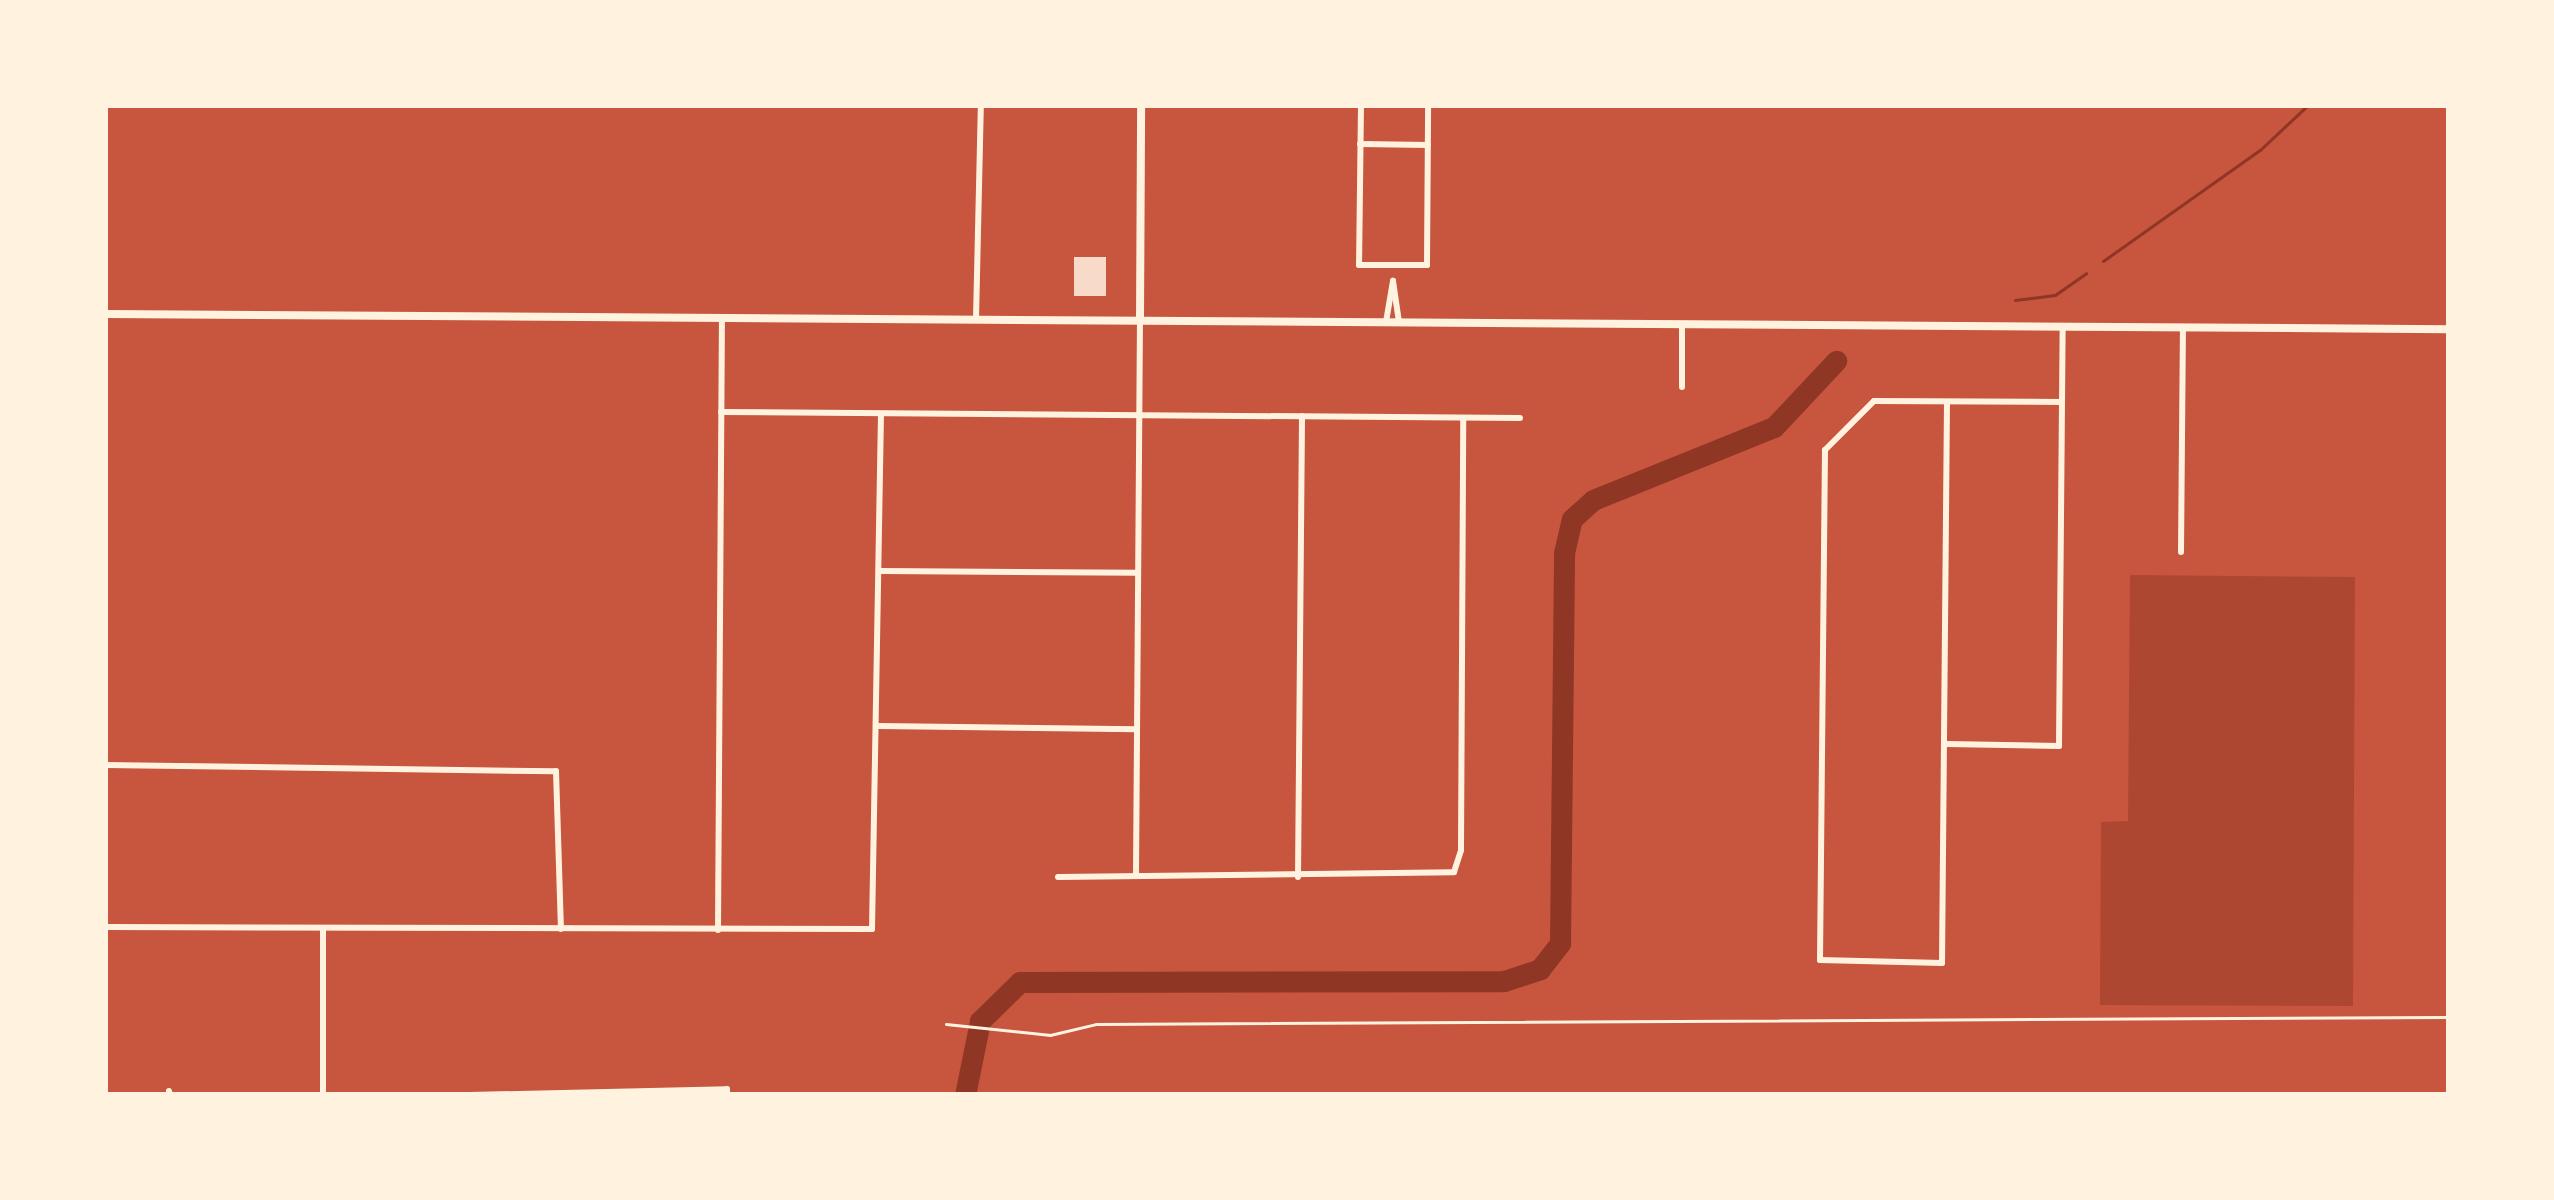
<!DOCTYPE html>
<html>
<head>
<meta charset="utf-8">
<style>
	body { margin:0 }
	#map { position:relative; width:2554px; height:1200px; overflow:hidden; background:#c8553d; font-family:"Nunito Sans",sans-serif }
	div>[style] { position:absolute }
	.green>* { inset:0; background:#ae4732 }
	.stream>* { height:3px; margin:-1.5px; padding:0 1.5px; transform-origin:1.5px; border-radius:1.5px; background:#8f3625 }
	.river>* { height:21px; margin:-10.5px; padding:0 10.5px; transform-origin:10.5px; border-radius:10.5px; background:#8f3625 }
	.building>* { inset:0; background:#f7dbc8 }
	.service>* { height:3px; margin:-1.5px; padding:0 1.5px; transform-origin:1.5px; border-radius:1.5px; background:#fff3e0 }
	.minor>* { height:6px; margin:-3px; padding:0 3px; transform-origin:3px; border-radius:3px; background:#fff3e0 }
	.tertiary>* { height:8px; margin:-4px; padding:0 4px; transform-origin:4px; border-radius:4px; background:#fff3e0 }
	span { translate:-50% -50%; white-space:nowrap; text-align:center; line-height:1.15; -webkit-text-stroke:12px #fff3e0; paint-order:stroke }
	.frame { position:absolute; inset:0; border:108px solid #fff3e0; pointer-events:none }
</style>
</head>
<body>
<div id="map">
	<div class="green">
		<i style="clip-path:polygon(2130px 575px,2355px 577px,2353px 1006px,2100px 1005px,2101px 822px,2128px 821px)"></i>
	</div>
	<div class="stream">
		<i style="left:2103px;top:261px;width:192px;rotate:-35.3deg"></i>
		<i style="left:2260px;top:150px;width:66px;rotate:-43.2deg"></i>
		<i style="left:2015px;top:300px;width:40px;rotate:-7.1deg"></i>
		<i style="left:2055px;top:295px;width:38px;rotate:-35deg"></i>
	</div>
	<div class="river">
		<i style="left:965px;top:1095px;width:76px;rotate:-78.5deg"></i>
		<i style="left:980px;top:1021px;width:56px;rotate:-44.3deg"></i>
		<i style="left:1020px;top:982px;width:484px;rotate:-0.1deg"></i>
		<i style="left:1504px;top:981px;width:38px;rotate:-18deg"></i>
		<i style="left:1540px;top:969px;width:33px;rotate:-52deg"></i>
		<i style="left:1560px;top:943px;width:390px;rotate:-89.4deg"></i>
		<i style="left:1564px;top:553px;width:35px;rotate:-77deg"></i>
		<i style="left:1572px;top:519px;width:28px;rotate:-42deg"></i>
		<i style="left:1593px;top:500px;width:195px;rotate:-22deg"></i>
		<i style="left:1774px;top:427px;width:91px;rotate:-46.8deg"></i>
	</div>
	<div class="building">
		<i style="clip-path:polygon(1074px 257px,1106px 257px,1106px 296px,1074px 296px)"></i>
	</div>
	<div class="service">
		<i style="left:946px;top:1024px;width:105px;rotate:6deg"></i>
		<i style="left:1050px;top:1035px;width:47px;rotate:-13.4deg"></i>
		<i style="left:1096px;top:1024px;width:1353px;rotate:-0.3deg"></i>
	</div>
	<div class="minor">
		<i style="left:1361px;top:105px;width:160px;rotate:90.7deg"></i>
		<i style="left:1359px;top:265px;width:68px"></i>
		<i style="left:1427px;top:265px;width:160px;rotate:-89.6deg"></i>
		<i style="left:1360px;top:144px;width:68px;rotate:0.8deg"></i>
		<i style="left:976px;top:319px;width:214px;rotate:-88.7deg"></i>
		<i style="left:1386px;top:322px;width:42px;rotate:-80.3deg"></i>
		<i style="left:1393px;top:281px;width:41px;rotate:81.7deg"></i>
		<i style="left:1682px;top:387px;width:63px;rotate:-90deg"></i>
		<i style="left:1947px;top:402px;width:561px;rotate:90.51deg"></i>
		<i style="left:1942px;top:963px;width:122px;rotate:-178.6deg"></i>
		<i style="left:1820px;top:960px;width:510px;rotate:-89.44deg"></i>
		<i style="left:1825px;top:450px;width:69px;rotate:-45deg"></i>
		<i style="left:1874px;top:401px;width:188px;rotate:0.3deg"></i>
		<i style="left:721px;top:412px;width:799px;rotate:0.43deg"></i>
		<i style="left:2181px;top:552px;width:225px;rotate:-89.5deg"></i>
		<i style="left:881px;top:571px;width:257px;rotate:0.4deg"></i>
		<i style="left:879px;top:726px;width:258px;rotate:0.7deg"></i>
		<i style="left:1946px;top:744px;width:113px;rotate:1deg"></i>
		<i style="left:2059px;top:746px;width:419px;rotate:-89.5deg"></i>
		<i style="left:105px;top:765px;width:451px;rotate:0.8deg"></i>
		<i style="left:556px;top:771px;width:158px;rotate:88.2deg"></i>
		<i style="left:1136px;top:875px;width:555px;rotate:-89.59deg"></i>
		<i style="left:1058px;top:877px;width:396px;rotate:-0.7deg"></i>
		<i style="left:1454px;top:872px;width:23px;rotate:-72deg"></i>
		<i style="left:1461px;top:850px;width:432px;rotate:-89.7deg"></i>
		<i style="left:1298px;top:877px;width:461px;rotate:-89.5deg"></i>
		<i style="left:105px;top:927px;width:767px;rotate:0.15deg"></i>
		<i style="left:872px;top:929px;width:515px;rotate:-89deg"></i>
		<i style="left:718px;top:930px;width:612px;rotate:-89.63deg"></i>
		<i style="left:169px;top:1091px;width:4px;rotate:76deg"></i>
		<i style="left:323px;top:1095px;width:167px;rotate:-90deg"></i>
		<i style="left:470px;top:1095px;width:257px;rotate:-1.3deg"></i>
		<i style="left:727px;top:1089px;width:6px;rotate:90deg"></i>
	</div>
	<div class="tertiary">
		<i style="left:105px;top:314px;width:2344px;rotate:0.37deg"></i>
		<i style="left:1140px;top:320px;width:215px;rotate:-89.7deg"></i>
	</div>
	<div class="frame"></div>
</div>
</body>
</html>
